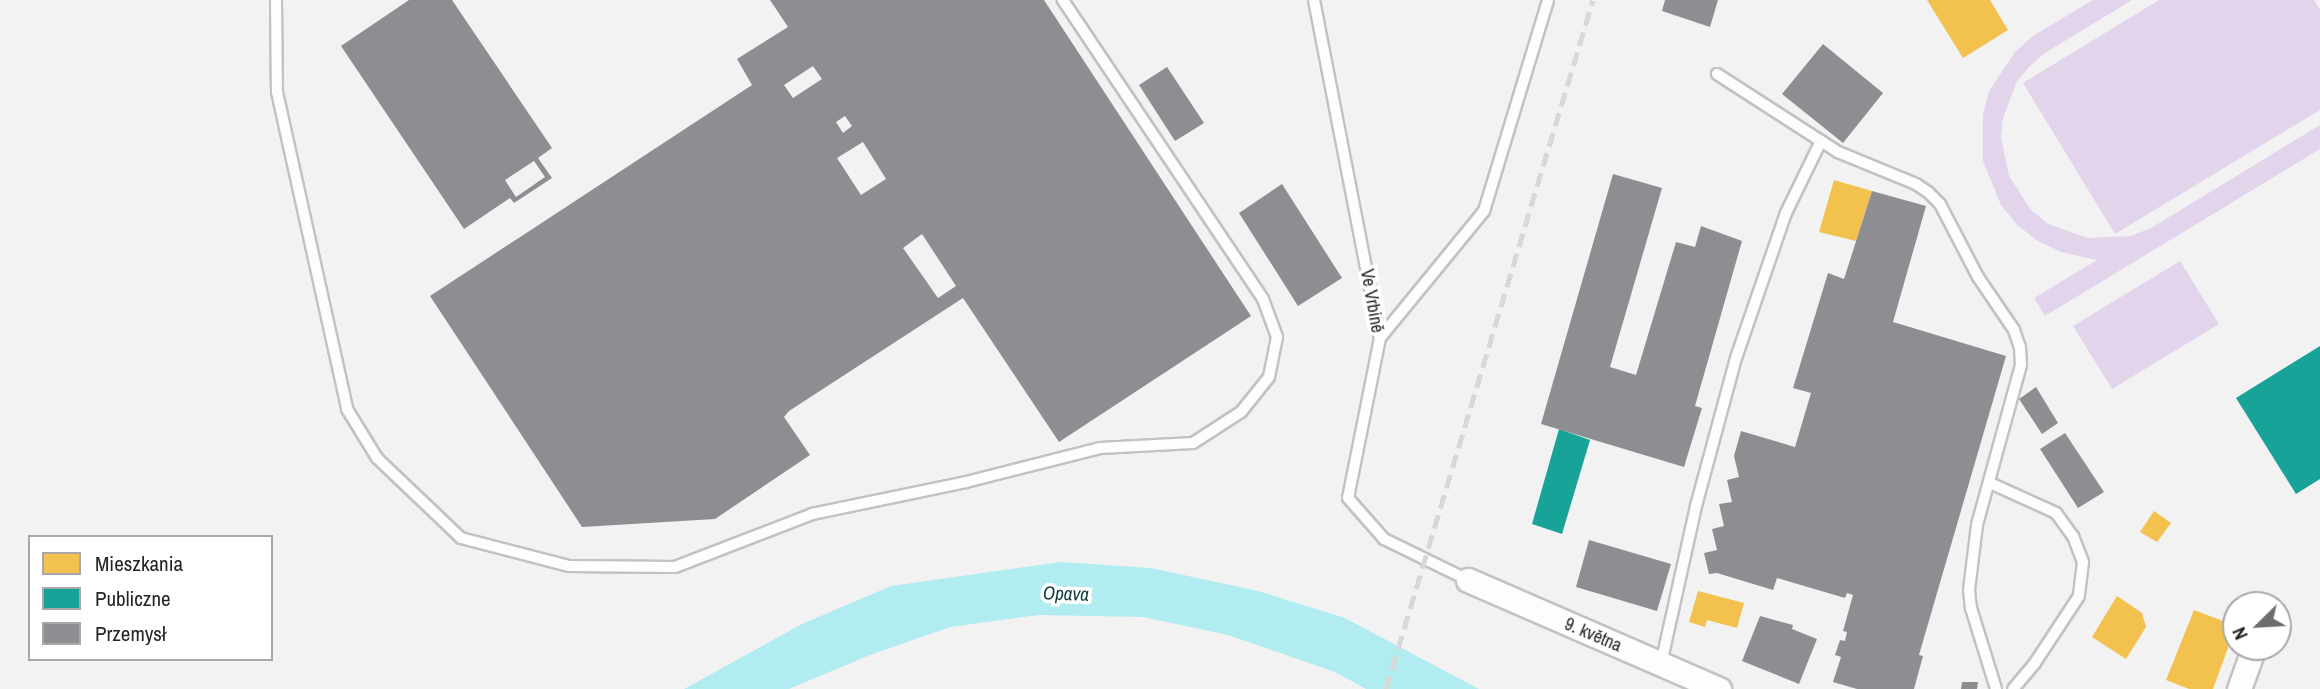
<!DOCTYPE html>
<html>
<head>
<meta charset="utf-8">
<style>
	body { margin:0 }
	#map { position:relative; width:2320px; height:689px; overflow:hidden; background:#f3f2f3; font-family:"Archivo Narrow",sans-serif }
	div>[style] { position:absolute }
	.green>* { inset:0; background:#e2d4eb }
	.water>* { inset:0; background:#b1ecf1 }
	.homes>* { inset:0; background:#f2c14e }
	.public>* { inset:0; background:#17a398 }
	.industry>* { inset:0; background:#8d8d92 }
	.roads { filter:drop-shadow(2px 0 #c3c2c3) drop-shadow(-2px 0 #c3c2c3) drop-shadow(0 2px #c3c2c3) drop-shadow(0 -2px #c3c2c3) }
	.lane>* { height:10px; margin:-5px; padding:0 5px; transform-origin:5px; border-radius:5px; background:#fdfdfd }
	.street>* { height:23px; margin:-11.5px; padding:0 11.5px; transform-origin:11.5px; border-radius:11.5px; background:#fdfdfd }
	.rail>* { height:5px; margin-top:-2.5px; transform-origin:0; background:repeating-linear-gradient(90deg,#d8d8d8 0 14px,transparent 0 21px) }
	span { translate:-50% -50%; white-space:nowrap; text-align:center; line-height:1.15; -webkit-text-stroke:7px #fff; paint-order:stroke }
	.street-label { font-size:18px; color:#252526 }
	.water-label { font-size:19px; color:#113a3d; font-style:italic }
	.legend { position:absolute; left:28px; top:535px; width:245px; height:126px; box-sizing:border-box; background:#fff; border:2px solid #a8a8a8; margin:0; padding:9px 12px; list-style:none; font-size:21px; color:#252526 }
	.legend li { display:flex; align-items:center; gap:14px; height:35px }
	.legend b { width:35px; border:2px solid #a8a8a8 }
	.north { position:absolute; left:2222px; top:591px; width:70px; height:70px; box-sizing:border-box; background:#fff; border:2px solid #a8a8a8; border-radius:50%; rotate:246deg; font-size:19px; font-weight:700; line-height:28px; text-align:center; color:#252526 }
	.north::after { content:''; display:block; margin:auto; width:24px; height:32px; background:#6d6d6e; clip-path:polygon(50% 0,100% 100%,50% 72%,0 100%) }
</style>
</head>
<body>
<div id="map">
	<div class="green">
		<i style="clip-path:polygon(2093px 0,2132px 0,2045px 53px,2030px 66px,2017px 81px,2003px 118px,2001px 137px,2009px 176px,2031px 210px,2048px 224px,2088px 238px,2131px 236px,2151px 228px,2320px 125px,2320px 149px,2045px 316px,2034px 298px,2097px 260px,2061px 252px,2038px 241px,2017px 225px,2001px 205px,1983px 161px,1983px 114px,1989px 91px,2015px 52px,2033px 36px)"></i>
		<i style="clip-path:polygon(2159px 0,2314px 0,2320px 10px,2320px 110px,2115px 234px,2023px 83px)"></i>
		<i style="clip-path:polygon(2180px 261px,2219px 324px,2112px 389px,2073px 326px)"></i>
	</div>
	<div class="water">
		<i style="clip-path:polygon(1061px 562px,1151px 568px,1258px 591px,1345px 618px,1479px 689px,1366px 689px,1335px 672px,1228px 635px,1143px 617px,1039px 615px,950px 627px,870px 655px,789px 689px,684px 689px,802px 624px,891px 586px)"></i>
	</div>
	<div class="homes">
		<i style="clip-path:polygon(1927px 0,1990px 0,2008px 30px,1963px 58px)"></i>
		<i style="clip-path:polygon(1834px 180px,1872px 191px,1856px 241px,1819px 232px)"></i>
		<i style="clip-path:polygon(2154px 511px,2171px 523px,2157px 542px,2140px 532px)"></i>
		<i style="clip-path:polygon(1698px 591px,1744px 603px,1737px 628px,1707px 620px,1705px 627px,1689px 622px)"></i>
		<i style="clip-path:polygon(2117px 596px,2142px 613px,2146px 627px,2126px 659px,2092px 637px)"></i>
		<i style="clip-path:polygon(2194px 610px,2236px 626px,2213px 689px,2189px 689px,2166px 680px)"></i>
	</div>
	<div class="public">
		<i style="clip-path:polygon(2320px 346px,2320px 479px,2296px 494px,2236px 398px)"></i>
		<i style="clip-path:polygon(1559px 429px,1590px 440px,1562px 534px,1532px 524px)"></i>
	</div>
	<div class="industry">
		<i style="clip-path:polygon(evenodd,409px 0,452px 0,552px 148px,538px 158px,552px 178px,514px 203px,510px 198px,464px 229px,341px 46px,409px 0,534px 161px,545px 177px,516px 197px,505px 180px,534px 161px)"></i>
		<i style="clip-path:polygon(evenodd,770px 0,1044px 0,1251px 316px,1059px 442px,963px 298px,789px 411px,784px 417px,810px 455px,715px 519px,582px 527px,430px 296px,752px 85px,737px 59px,788px 27px,770px 0,813px 66px,822px 79px,793px 98px,784px 85px,813px 66px,770px 0,845px 116px,852px 126px,843px 133px,836px 122px,845px 116px,770px 0,863px 142px,886px 179px,861px 195px,837px 158px,863px 142px,770px 0,922px 234px,956px 286px,938px 298px,903px 248px,922px 234px)"></i>
		<i style="clip-path:polygon(1665px 0,1718px 0,1710px 27px,1662px 11px)"></i>
		<i style="clip-path:polygon(1823px 44px,1883px 93px,1843px 143px,1782px 94px)"></i>
		<i style="clip-path:polygon(1167px 67px,1204px 123px,1175px 141px,1139px 85px)"></i>
		<i style="clip-path:polygon(1613px 174px,1662px 188px,1610px 367px,1636px 375px,1676px 242px,1695px 247px,1701px 226px,1742px 241px,1695px 406px,1702px 408px,1684px 467px,1541px 424px)"></i>
		<i style="clip-path:polygon(1282px 184px,1342px 278px,1298px 306px,1239px 213px)"></i>
		<i style="clip-path:polygon(1872px 191px,1926px 206px,1893px 322px,2006px 356px,1919px 655px,1923px 656px,1914px 689px,1857px 689px,1833px 682px,1841px 657px,1835px 655px,1840px 640px,1845px 641px,1847px 632px,1843px 631px,1853px 595px,1847px 593px,1845px 598px,1777px 578px,1773px 590px,1717px 573px,1709px 574px,1704px 553px,1717px 550px,1712px 529px,1724px 526px,1719px 504px,1732px 502px,1727px 480px,1739px 477px,1734px 456px,1741px 431px,1795px 447px,1811px 393px,1793px 388px,1828px 273px,1844px 279px)"></i>
		<i style="clip-path:polygon(2036px 387px,2058px 423px,2042px 434px,2019px 399px)"></i>
		<i style="clip-path:polygon(2065px 433px,2104px 492px,2078px 508px,2040px 449px)"></i>
		<i style="clip-path:polygon(1589px 540px,1671px 564px,1657px 611px,1576px 587px)"></i>
		<i style="clip-path:polygon(1760px 616px,1793px 625px,1792px 629px,1817px 639px,1799px 684px,1742px 661px)"></i>
		<i style="clip-path:polygon(1962px 682px,1978px 682px,1977px 689px,1961px 689px)"></i>
	</div>
	<div class="roads">
		<div class="lane">
			<i style="left:276px;top:0;width:92px;rotate:89.4deg"></i>
			<i style="left:277px;top:92px;width:325px;rotate:77.5deg"></i>
			<i style="left:347px;top:409px;width:57px;rotate:58.5deg"></i>
			<i style="left:377px;top:458px;width:116px;rotate:43.6deg"></i>
			<i style="left:461px;top:538px;width:112px;rotate:14.5deg"></i>
			<i style="left:569px;top:566px;width:106px;rotate:0.5deg"></i>
			<i style="left:675px;top:567px;width:147px;rotate:-21.1deg"></i>
			<i style="left:812px;top:514px;width:157px;rotate:-11.7deg"></i>
			<i style="left:966px;top:482px;width:138px;rotate:-14.2deg"></i>
			<i style="left:1100px;top:448px;width:93px;rotate:-3.1deg"></i>
			<i style="left:1193px;top:443px;width:57px;rotate:-32.9deg"></i>
			<i style="left:1241px;top:412px;width:45px;rotate:-51.3deg"></i>
			<i style="left:1269px;top:377px;width:41px;rotate:-78.7deg"></i>
			<i style="left:1277px;top:337px;width:40px;rotate:-110.2deg"></i>
			<i style="left:1263px;top:299px;width:360px;rotate:-123.8deg"></i>
			<i style="left:1314px;top:0;width:344px;rotate:79deg"></i>
			<i style="left:1380px;top:338px;width:163px;rotate:101.3deg"></i>
			<i style="left:1348px;top:498px;width:55px;rotate:48.7deg"></i>
			<i style="left:1384px;top:539px;width:93px;rotate:26deg"></i>
			<i style="left:1717px;top:74px;width:144px;rotate:32.8deg"></i>
			<i style="left:1838px;top:152px;width:84px;rotate:22.3deg"></i>
			<i style="left:1916px;top:184px;width:14px;rotate:34deg"></i>
			<i style="left:1928px;top:192px;width:17px;rotate:45deg"></i>
			<i style="left:1940px;top:204px;width:82px;rotate:62.5deg"></i>
			<i style="left:1978px;top:277px;width:64px;rotate:55.8deg"></i>
			<i style="left:2014px;top:330px;width:18px;rotate:71deg"></i>
			<i style="left:2020px;top:347px;width:18px;rotate:87deg"></i>
			<i style="left:2021px;top:365px;width:166px;rotate:105.4deg"></i>
			<i style="left:1977px;top:525px;width:65px;rotate:97deg"></i>
			<i style="left:1969px;top:590px;width:18px;rotate:84deg"></i>
			<i style="left:1971px;top:608px;width:85px;rotate:72.8deg"></i>
			<i style="left:1380px;top:338px;width:164px;rotate:-50.7deg"></i>
			<i style="left:1484px;top:211px;width:220px;rotate:-73.1deg"></i>
			<i style="left:1990px;top:483px;width:72px;rotate:24.4deg"></i>
			<i style="left:2056px;top:513px;width:29px;rotate:54deg"></i>
			<i style="left:2073px;top:536px;width:28px;rotate:69deg"></i>
			<i style="left:2083px;top:562px;width:34px;rotate:97deg"></i>
			<i style="left:2079px;top:596px;width:80px;rotate:123.3deg"></i>
			<i style="left:2035px;top:663px;width:34px;rotate:130deg"></i>
			<i style="left:1661px;top:664px;width:162px;rotate:-77.5deg"></i>
			<i style="left:1696px;top:506px;width:153px;rotate:-74.9deg"></i>
			<i style="left:1736px;top:358px;width:153px;rotate:-71deg"></i>
			<i style="left:1786px;top:213px;width:80px;rotate:-64.1deg"></i>
		</div>
		<div class="street">
			<i style="left:1468px;top:580px;width:274px;rotate:23.5deg"></i>
			<i style="left:2239px;top:689px;width:45px;rotate:-70.3deg"></i>
		</div>
	</div>
	<div class="rail">
		<i style="left:1386px;top:689px;width:719px;rotate:-73.28deg"></i>
	</div>
	<div class="street-label">
		<span style="left:1372px;top:301px;rotate:80deg">Ve Vrbině</span>
		<span style="left:1593px;top:635px;rotate:23deg">9. května</span>
	</div>
	<div class="water-label">
		<span style="left:1066px;top:594px;rotate:2deg">Opava</span>
	</div>
	<ul class="legend">
	<li><b style="height:19px;background:#f2c14e"></b>Mieszkania</li>
	<li><b style="height:19px;background:#17a398"></b>Publiczne</li>
	<li><b style="height:19px;background:#8d8d92"></b>Przemysł</li>
	</ul>
	<div class="north">N</div>
</div>
</body>
</html>
